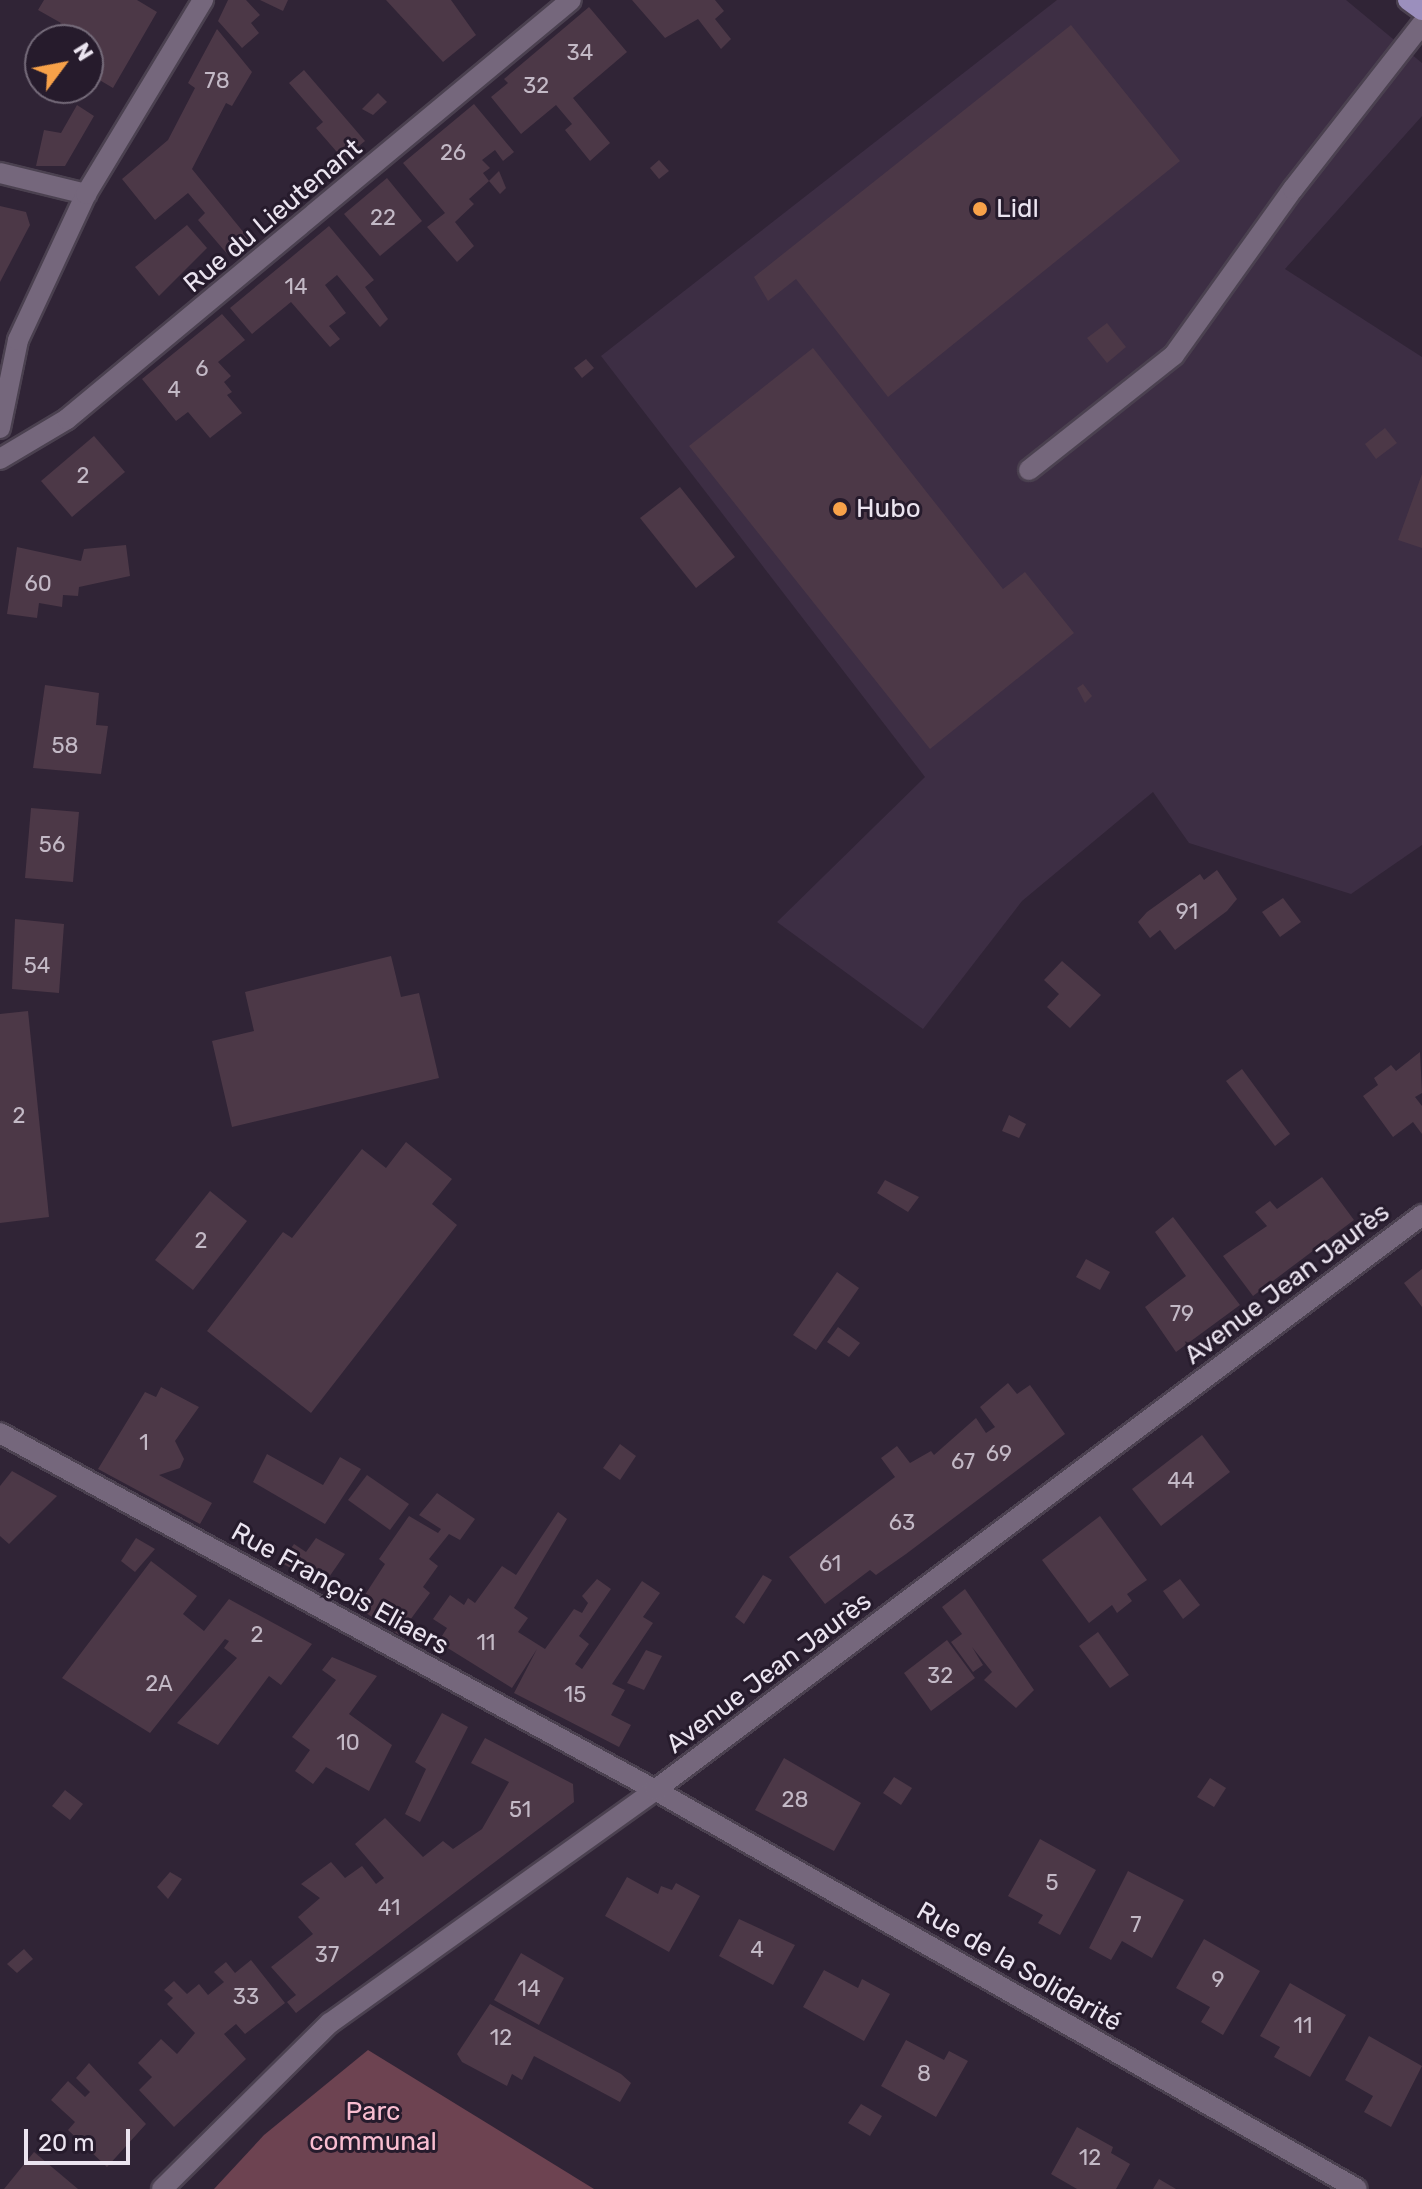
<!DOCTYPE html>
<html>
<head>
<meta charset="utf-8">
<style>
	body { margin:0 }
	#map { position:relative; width:1422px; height:2189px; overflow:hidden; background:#302436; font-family:Rubik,sans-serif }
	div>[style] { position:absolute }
	.built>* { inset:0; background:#3d2e44 }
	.green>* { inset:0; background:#6d4351 }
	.building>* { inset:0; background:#4c3847 }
	.roads { filter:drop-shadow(2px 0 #4b4150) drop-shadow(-2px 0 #4b4150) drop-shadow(0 2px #4b4150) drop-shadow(0 -2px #4b4150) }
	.minor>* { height:20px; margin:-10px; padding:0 10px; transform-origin:10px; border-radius:10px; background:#75677c }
	.major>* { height:20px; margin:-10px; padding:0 10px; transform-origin:10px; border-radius:10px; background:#9b8fbd }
	.dots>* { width:22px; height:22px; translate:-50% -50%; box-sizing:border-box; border:4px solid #261b2c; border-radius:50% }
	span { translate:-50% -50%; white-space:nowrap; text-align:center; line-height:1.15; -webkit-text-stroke:6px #261b2c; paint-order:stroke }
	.number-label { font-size:22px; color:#c3b9c6 }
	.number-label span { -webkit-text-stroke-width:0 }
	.poi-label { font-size:26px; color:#ebe4f0 }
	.left { translate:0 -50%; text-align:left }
	.street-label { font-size:26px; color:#ebe4f0 }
	.park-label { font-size:26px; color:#f9bdd0 }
	.north { position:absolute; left:24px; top:24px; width:80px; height:80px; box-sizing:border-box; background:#261b2c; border:2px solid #756b7a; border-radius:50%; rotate:58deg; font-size:22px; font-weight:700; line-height:32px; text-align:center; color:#ebe4f0 }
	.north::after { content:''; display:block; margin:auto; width:28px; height:36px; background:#f7a149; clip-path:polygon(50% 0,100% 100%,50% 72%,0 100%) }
	.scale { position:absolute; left:24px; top:2129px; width:106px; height:36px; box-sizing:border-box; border:4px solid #ebe4f0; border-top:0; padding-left:10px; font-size:24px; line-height:28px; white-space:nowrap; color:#ebe4f0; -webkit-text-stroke:6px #261b2c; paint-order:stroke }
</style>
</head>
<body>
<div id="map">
	<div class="built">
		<i style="clip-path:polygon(1057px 0,1346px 0,1422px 63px,1422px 116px,1285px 269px,1422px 357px,1422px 845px,1351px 894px,1189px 843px,1153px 792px,1022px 901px,923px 1029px,777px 922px,925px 777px,601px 356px)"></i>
	</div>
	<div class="green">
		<i style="clip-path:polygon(368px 2050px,594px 2189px,214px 2189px,264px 2135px)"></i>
	</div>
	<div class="building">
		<i style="clip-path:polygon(44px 0,137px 0,157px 12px,113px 88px,91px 75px,88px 79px,88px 40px,51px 40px,61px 23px,38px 10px)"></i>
		<i style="clip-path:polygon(228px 0,246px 0,260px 15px,251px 23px,259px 33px,242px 48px,218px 21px)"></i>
		<i style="clip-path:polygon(260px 0,288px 0,283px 11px)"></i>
		<i style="clip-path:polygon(386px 0,451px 0,476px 35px,443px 62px)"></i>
		<i style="clip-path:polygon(632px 0,715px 0,724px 11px,715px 19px,731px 39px,721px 49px,698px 19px,665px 38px)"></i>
		<i style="clip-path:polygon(589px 7px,627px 52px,573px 98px,610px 143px,590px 161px,565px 130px,572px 124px,556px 105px,521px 134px,491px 97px,508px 83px,504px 79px)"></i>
		<i style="clip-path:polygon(1071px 25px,1180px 161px,888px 397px,796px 279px,768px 301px,754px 277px)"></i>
		<i style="clip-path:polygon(217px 29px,252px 72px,232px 106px,226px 103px,192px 169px,249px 239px,229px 256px,198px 220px,205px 213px,188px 193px,155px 220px,122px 179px,168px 140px,195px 88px,188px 83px)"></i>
		<i style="clip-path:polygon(304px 70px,365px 141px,343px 159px,316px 128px,323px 122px,289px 83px)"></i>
		<i style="clip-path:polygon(378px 93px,387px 102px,373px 115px,362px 109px)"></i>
		<i style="clip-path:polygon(474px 104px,514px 152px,503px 161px,495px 150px,482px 160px,490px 168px,483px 173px,489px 181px,469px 199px,474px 204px,455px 222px,474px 246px,457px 262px,427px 227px,445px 213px,403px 163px)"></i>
		<i style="clip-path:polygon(77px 105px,94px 116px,65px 166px,36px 166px,44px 130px,61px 133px)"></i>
		<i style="clip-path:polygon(659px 160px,669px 171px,659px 179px,650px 168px)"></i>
		<i style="clip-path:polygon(499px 171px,506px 188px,500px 194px,489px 181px)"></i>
		<i style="clip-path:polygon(387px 178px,422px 221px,380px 256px,344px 214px)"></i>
		<i style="clip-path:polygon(0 206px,26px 212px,30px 225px,0 282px)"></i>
		<i style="clip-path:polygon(187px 225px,207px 248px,159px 296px,135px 267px)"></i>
		<i style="clip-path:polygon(329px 226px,374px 280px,365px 287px,388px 319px,380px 327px,337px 275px,325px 285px,346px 313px,329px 326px,340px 339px,330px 347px,291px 302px,252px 334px,230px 308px)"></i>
		<i style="clip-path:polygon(222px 314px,245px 340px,218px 362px,231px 376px,224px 382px,232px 392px,227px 395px,242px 413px,210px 438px,188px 412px,176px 421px,142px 379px)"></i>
		<i style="clip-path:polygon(1107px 323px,1126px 347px,1107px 363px,1087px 338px)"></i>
		<i style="clip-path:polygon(813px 348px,1003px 589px,1025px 572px,1074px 633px,930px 749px,689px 446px)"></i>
		<i style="clip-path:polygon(586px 359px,594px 368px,582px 378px,574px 368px)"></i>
		<i style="clip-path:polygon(1385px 428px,1397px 443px,1376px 459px,1365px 444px)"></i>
		<i style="clip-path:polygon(94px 436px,125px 472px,72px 517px,41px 481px)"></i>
		<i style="clip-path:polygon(1422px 474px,1422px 548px,1398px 540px)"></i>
		<i style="clip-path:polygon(680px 487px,735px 557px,696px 588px,640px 518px)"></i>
		<i style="clip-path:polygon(126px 545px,130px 576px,79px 587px,78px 596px,63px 595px,62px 607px,39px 603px,37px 618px,7px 614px,17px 547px,81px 561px,84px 549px)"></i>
		<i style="clip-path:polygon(1083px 684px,1092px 696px,1085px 703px,1077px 688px)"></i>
		<i style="clip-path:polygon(45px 685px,99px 693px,96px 725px,108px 726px,101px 774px,33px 768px)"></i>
		<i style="clip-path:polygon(31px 808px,79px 812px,73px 882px,25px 878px)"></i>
		<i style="clip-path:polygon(1217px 870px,1237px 899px,1227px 911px,1175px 950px,1160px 930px,1150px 938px,1138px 922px,1147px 912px,1200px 874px,1204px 880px)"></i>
		<i style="clip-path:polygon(1283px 898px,1301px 922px,1280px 937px,1262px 912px)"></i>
		<i style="clip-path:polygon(15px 919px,64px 924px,59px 993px,12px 989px)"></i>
		<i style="clip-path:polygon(391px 956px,401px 997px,419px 993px,439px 1078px,232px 1127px,212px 1041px,254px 1031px,245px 992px)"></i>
		<i style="clip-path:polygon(1062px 961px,1101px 995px,1070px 1028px,1047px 1007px,1059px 994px,1044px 980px)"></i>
		<i style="clip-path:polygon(28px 1011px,49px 1217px,0 1223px,0 1014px)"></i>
		<i style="clip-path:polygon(1420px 1052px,1422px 1093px,1415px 1097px,1422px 1106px,1422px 1134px,1413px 1122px,1393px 1137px,1363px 1096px,1378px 1085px,1374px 1078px,1391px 1065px,1396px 1071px)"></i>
		<i style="clip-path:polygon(1242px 1069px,1290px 1134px,1275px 1146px,1226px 1081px)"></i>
		<i style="clip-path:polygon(1009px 1115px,1026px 1124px,1019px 1138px,1002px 1131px)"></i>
		<i style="clip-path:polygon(406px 1142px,452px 1179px,432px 1204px,457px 1225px,311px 1413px,207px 1331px,283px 1232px,292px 1238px,362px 1149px,386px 1168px)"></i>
		<i style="clip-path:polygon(1322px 1177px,1354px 1220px,1253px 1296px,1223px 1256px,1267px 1226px,1255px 1212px,1270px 1201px,1277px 1209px)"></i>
		<i style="clip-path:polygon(885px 1180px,919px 1197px,908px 1212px,877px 1193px)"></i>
		<i style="clip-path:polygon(210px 1191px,247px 1221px,193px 1290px,155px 1260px)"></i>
		<i style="clip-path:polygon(1173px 1217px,1240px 1305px,1176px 1352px,1145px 1307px,1186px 1276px,1155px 1232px)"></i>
		<i style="clip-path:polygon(1086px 1259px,1110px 1272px,1100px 1290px,1076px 1277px)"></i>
		<i style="clip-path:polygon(1422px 1269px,1422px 1307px,1404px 1283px)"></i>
		<i style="clip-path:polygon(837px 1272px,859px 1288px,816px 1350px,793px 1335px)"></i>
		<i style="clip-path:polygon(838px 1327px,860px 1343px,849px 1357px,827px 1342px)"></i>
		<i style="clip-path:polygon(1008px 1383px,1017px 1394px,1030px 1385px,1065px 1434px,906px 1554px,876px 1575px,870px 1570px,825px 1604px,789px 1557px,895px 1477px,881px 1458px,897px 1446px,910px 1463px,931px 1451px,934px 1455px,976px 1418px,986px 1433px,995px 1427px,980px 1407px)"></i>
		<i style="clip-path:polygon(161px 1387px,199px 1407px,175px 1441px,184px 1459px,180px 1468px,159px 1475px,212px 1503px,200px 1524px,98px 1469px,145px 1392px,156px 1397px)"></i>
		<i style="clip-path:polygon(1202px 1435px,1230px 1472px,1161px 1526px,1132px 1489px)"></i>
		<i style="clip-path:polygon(620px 1444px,636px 1456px,620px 1480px,603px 1468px)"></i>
		<i style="clip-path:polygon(267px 1454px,323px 1485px,340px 1457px,361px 1469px,325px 1524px,253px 1482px)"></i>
		<i style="clip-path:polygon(12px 1471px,57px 1496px,9px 1544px,0 1536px,0 1486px)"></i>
		<i style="clip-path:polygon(367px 1475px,409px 1504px,390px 1530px,348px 1500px)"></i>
		<i style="clip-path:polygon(437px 1493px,475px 1519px,460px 1540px,449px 1534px,429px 1559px,438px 1566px,423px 1587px,430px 1593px,399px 1635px,357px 1607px,385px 1564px,379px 1559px,409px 1516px,438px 1533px,441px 1529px,419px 1515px)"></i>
		<i style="clip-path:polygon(558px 1512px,567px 1519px,514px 1608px,528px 1618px,518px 1632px,545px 1649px,574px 1609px,582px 1613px,588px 1603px,582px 1596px,597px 1579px,611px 1589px,579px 1636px,589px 1644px,575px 1664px,582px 1669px,642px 1581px,660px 1593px,643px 1617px,653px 1623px,612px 1684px,625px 1690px,611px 1715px,631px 1725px,619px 1747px,514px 1693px,537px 1649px,512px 1688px,438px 1642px,447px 1628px,433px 1619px,450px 1595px,464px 1605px,468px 1598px,475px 1603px,502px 1566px,516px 1575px)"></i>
		<i style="clip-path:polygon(1100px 1516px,1147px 1580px,1127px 1594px,1132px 1601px,1117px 1613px,1112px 1605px,1089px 1623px,1042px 1560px)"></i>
		<i style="clip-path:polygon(136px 1538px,155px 1549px,135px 1572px,121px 1561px)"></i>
		<i style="clip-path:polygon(316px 1538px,345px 1554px,325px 1583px,298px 1565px,295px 1570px,281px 1563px,294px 1544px,306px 1552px)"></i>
		<i style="clip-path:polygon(151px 1561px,197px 1596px,183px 1614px,204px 1631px,229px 1599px,312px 1644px,281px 1685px,269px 1676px,218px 1745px,177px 1723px,237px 1658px,224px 1648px,229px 1641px,225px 1639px,150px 1733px,62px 1678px)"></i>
		<i style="clip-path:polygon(763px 1575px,772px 1580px,744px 1624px,735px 1617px)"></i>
		<i style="clip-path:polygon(1180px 1579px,1200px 1605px,1183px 1619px,1163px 1591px)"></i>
		<i style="clip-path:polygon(965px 1589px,1034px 1690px,1016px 1708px,984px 1680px,992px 1672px,972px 1647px,983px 1665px,973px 1672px,951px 1642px,962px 1634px,942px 1607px)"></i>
		<i style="clip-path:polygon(1098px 1632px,1129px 1675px,1110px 1688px,1079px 1646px)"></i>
		<i style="clip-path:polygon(947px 1640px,975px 1678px,931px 1711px,904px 1673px)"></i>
		<i style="clip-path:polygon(646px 1650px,662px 1656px,644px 1690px,627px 1683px)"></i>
		<i style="clip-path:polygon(332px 1657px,377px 1676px,349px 1714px,392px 1745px,369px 1791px,326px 1767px,313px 1784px,295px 1771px,310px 1750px,292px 1737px,336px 1680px,322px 1670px)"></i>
		<i style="clip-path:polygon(442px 1713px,468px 1727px,420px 1822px,405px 1814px,426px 1769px,415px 1762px)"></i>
		<i style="clip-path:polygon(485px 1738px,573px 1784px,574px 1802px,296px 2013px,287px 2002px,296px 1995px,271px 1967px,313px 1934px,298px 1917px,320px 1898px,301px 1884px,331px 1862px,345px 1878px,362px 1866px,376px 1884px,384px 1878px,355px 1844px,385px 1818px,423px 1857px,443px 1841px,453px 1849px,482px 1829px,509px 1782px,471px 1763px)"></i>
		<i style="clip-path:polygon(784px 1758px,861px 1803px,834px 1851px,755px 1810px)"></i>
		<i style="clip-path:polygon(894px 1777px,912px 1788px,901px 1805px,883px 1793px)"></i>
		<i style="clip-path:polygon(1210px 1778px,1226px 1788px,1214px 1807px,1197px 1797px)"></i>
		<i style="clip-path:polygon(65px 1790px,83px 1804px,70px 1820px,52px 1806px)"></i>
		<i style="clip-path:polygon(1040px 1839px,1096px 1870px,1060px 1935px,1038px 1923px,1043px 1915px,1008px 1896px)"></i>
		<i style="clip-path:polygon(1128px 1871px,1184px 1900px,1152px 1958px,1122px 1941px,1111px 1960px,1089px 1948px)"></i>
		<i style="clip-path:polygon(170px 1872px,182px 1879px,168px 1899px,157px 1887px)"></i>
		<i style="clip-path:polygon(627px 1877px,658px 1894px,661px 1886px,672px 1890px,676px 1883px,700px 1896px,669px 1952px,605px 1916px)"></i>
		<i style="clip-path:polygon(739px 1919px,795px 1945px,773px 1985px,719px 1956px)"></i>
		<i style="clip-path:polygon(1204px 1939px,1260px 1971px,1223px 2035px,1201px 2022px,1210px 2007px,1176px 1988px)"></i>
		<i style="clip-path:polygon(24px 1949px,33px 1959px,17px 1973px,7px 1964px)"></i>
		<i style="clip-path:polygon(521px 1953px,564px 1978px,539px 2025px,494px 2000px)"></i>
		<i style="clip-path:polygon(251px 1960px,285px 2003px,245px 2034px,236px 2024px,224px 2034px,246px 2059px,174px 2127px,139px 2090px,152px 2077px,138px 2063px,161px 2039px,177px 2054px,195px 2033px,167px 2004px,173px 1998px,164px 1990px,174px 1981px,187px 1994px,199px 1984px,208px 1995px,224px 1982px,214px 1972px,226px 1962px,235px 1973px)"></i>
		<i style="clip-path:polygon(824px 1970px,858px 1988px,862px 1979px,890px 1994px,864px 2041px,803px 2007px)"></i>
		<i style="clip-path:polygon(1290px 1983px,1346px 2015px,1310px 2077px,1274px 2057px,1280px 2047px,1260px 2036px)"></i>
		<i style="clip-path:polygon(490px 2004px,621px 2074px,631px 2083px,620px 2102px,534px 2056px,522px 2080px,512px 2074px,507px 2086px,462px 2062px,457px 2054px)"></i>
		<i style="clip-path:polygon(1369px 2036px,1422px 2066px,1391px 2127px,1364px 2112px,1373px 2096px,1345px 2080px)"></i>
		<i style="clip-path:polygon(906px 2040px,944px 2060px,949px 2051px,968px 2061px,936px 2117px,881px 2086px)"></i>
		<i style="clip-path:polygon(89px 2063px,146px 2124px,107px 2167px,68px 2130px,75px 2122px,51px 2100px,68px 2081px,85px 2097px,90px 2092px,76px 2078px)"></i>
		<i style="clip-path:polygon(861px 2104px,882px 2116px,870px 2136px,848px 2123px)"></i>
		<i style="clip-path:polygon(1077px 2127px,1113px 2147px,1111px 2153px,1130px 2164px,1116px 2189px,1077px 2189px,1051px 2174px)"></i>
		<i style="clip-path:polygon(34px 2152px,78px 2189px,4px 2189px)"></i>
		<i style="clip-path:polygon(1159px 2179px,1176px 2189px,1153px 2189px)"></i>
	</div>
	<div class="roads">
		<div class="minor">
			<i style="left:0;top:173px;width:89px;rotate:13.7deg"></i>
			<i style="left:0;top:428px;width:90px;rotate:-78.4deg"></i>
			<i style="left:18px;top:340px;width:161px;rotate:-65deg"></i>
			<i style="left:86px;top:194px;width:227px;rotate:-58.9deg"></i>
			<i style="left:0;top:459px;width:78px;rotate:-30.8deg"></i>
			<i style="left:67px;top:419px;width:655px;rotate:-39.74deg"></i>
			<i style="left:1029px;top:470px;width:185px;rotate:-38.4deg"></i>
			<i style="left:1174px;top:355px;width:204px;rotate:-54.4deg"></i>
			<i style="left:1293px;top:189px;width:209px;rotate:-52deg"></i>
			<i style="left:0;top:1433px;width:746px;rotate:28.59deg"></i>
			<i style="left:655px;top:1790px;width:807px;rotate:29.61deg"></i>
			<i style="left:162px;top:2189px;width:236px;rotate:-44.7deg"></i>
			<i style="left:330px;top:2023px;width:400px;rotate:-35.6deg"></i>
			<i style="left:655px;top:1790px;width:959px;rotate:-36.86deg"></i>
		</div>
		<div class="major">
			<i style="left:1408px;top:0;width:17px;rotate:36deg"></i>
		</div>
	</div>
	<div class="dots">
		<i style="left:980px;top:209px;background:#f7a149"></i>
		<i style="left:840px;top:509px;background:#f7a149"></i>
	</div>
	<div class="number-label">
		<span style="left:580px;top:53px">34</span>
		<span style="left:217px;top:81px">78</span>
		<span style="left:536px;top:86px">32</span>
		<span style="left:453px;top:153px">26</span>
		<span style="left:383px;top:218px">22</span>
		<span style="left:296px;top:287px">14</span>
		<span style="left:202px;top:369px">6</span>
		<span style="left:174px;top:390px">4</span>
		<span style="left:83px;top:476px">2</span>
		<span style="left:38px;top:584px">60</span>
		<span style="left:65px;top:746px">58</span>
		<span style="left:52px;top:845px">56</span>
		<span style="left:1187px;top:912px">91</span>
		<span style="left:37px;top:966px">54</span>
		<span style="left:19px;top:1116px">2</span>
		<span style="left:201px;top:1241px">2</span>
		<span style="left:1182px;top:1314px">79</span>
		<span style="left:144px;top:1443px">1</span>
		<span style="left:999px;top:1454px">69</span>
		<span style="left:963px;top:1462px">67</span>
		<span style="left:1181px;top:1481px">44</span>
		<span style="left:902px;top:1523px">63</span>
		<span style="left:830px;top:1564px">61</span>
		<span style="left:257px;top:1635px">2</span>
		<span style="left:486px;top:1643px">11</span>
		<span style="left:940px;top:1676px">32</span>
		<span style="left:159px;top:1684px">2A</span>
		<span style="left:575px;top:1695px">15</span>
		<span style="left:348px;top:1743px">10</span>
		<span style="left:795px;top:1800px">28</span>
		<span style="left:520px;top:1810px">51</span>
		<span style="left:1052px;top:1883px">5</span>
		<span style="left:389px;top:1908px">41</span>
		<span style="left:1136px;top:1925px">7</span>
		<span style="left:757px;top:1950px">4</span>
		<span style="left:327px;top:1955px">37</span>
		<span style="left:1218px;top:1980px">9</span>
		<span style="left:529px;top:1989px">14</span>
		<span style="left:246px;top:1997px">33</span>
		<span style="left:1303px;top:2026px">11</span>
		<span style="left:501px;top:2038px">12</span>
		<span style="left:924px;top:2074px">8</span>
		<span style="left:1090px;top:2158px">12</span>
	</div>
	<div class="poi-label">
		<span class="left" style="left:996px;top:209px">Lidl</span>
		<span class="left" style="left:856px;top:509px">Hubo</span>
	</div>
	<div class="street-label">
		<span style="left:273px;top:216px;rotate:-40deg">Rue du Lieutenant</span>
		<span style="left:1287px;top:1284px;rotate:-37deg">Avenue Jean Jaurès</span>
		<span style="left:340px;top:1589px;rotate:29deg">Rue François Eliaers</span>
		<span style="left:769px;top:1673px;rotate:-37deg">Avenue Jean Jaurès</span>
		<span style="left:1019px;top:1967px;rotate:30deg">Rue de la Solidarité</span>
	</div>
	<div class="park-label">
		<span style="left:373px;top:2127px">Parc<br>communal</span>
	</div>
	<div class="north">N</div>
	<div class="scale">20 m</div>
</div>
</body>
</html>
